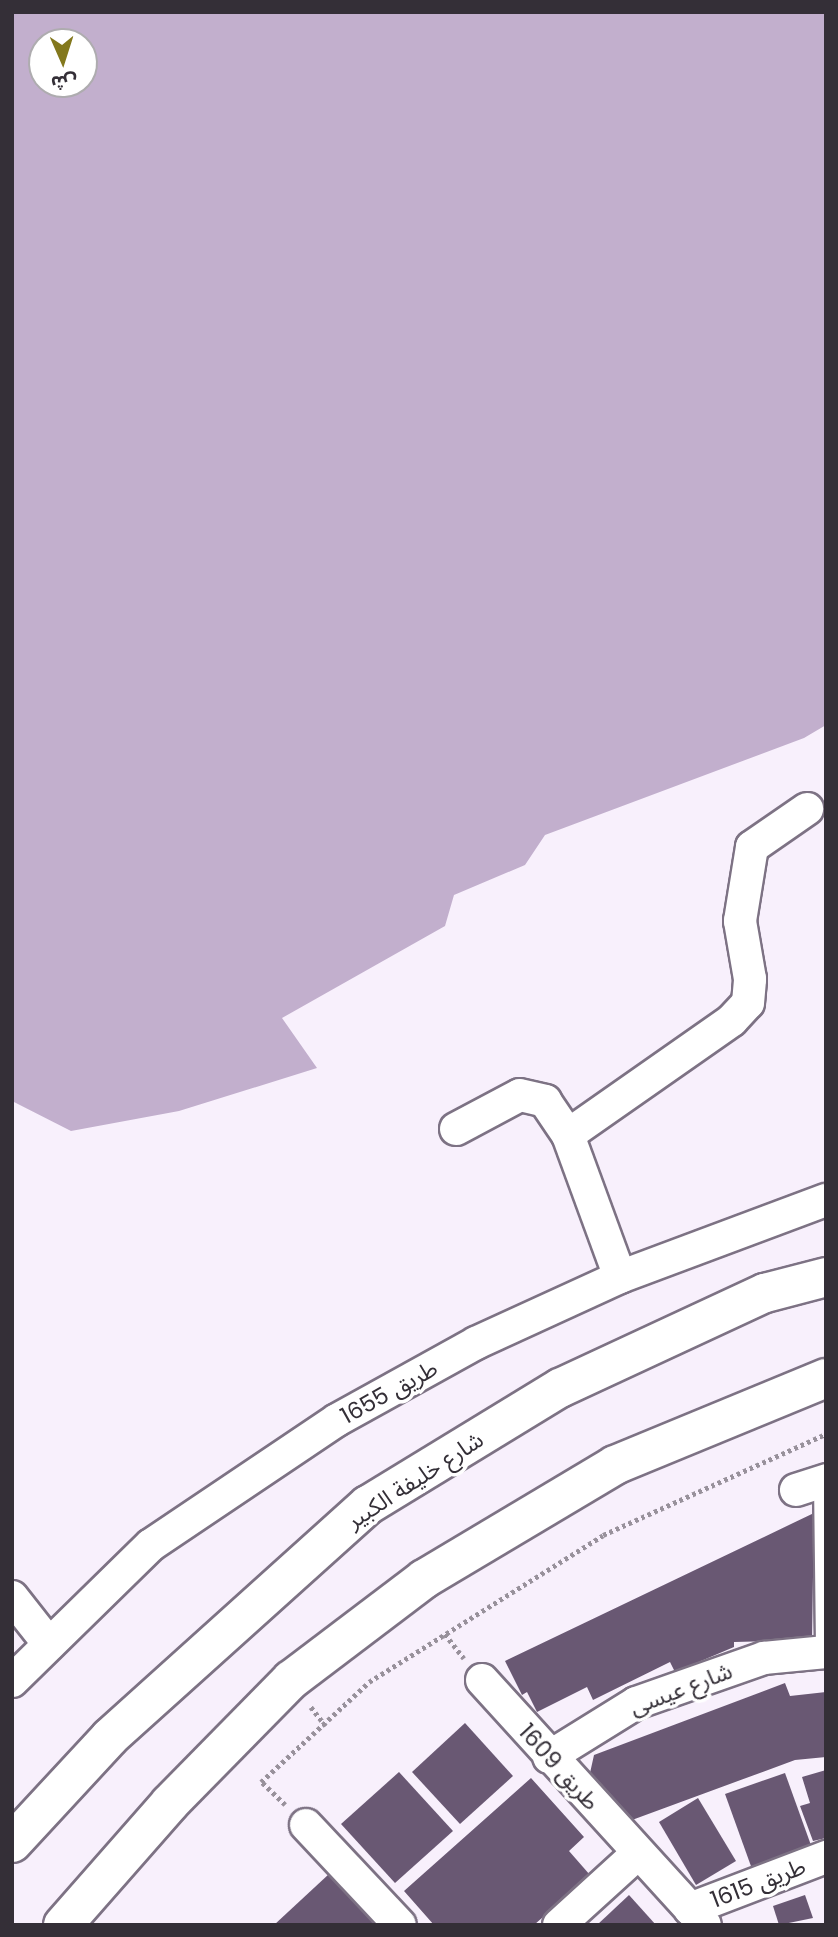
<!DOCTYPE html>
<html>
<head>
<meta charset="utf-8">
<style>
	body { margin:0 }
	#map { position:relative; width:838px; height:1937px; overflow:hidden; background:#f8f0fc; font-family:Poppins,"Noto Sans Arabic",sans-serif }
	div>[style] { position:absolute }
	.water>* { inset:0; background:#c2afcd }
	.building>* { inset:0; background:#695873 }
	.path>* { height:4.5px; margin-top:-2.25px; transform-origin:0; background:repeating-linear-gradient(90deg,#98919b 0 3.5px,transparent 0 7px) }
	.roads { filter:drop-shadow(2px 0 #7d7284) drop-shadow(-2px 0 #7d7284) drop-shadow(0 2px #7d7284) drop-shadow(0 -2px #7d7284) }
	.service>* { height:16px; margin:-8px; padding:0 8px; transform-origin:8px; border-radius:8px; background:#fff }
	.minor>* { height:32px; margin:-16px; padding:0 16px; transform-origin:16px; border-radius:16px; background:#fff }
	.primary>* { height:38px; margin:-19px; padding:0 19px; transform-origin:19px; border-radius:19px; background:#fff }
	span { translate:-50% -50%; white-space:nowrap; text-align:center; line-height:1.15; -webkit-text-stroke:7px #fff; paint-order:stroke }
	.street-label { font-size:23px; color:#342f37 }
	.frame { position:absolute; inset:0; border:14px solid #342f37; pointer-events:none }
	.north { position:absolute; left:28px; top:28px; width:70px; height:70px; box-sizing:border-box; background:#fff; border:2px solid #aeacaf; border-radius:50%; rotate:177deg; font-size:19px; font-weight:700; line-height:28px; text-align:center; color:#342f37 }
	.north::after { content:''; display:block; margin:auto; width:24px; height:32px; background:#83781d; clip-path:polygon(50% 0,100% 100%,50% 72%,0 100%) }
</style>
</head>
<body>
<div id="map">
	<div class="water">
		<i style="clip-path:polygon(evenodd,12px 12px,826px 12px,826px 725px,804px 738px,545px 835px,525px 865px,454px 895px,445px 926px,282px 1018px,317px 1068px,179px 1111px,71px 1131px,12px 1101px,12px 12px,42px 42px,84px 42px,84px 84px,42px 84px,42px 42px)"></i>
	</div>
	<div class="building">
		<i style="clip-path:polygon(814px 1513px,812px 1640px,734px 1642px,734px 1647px,675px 1672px,670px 1662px,593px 1700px,587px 1687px,537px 1712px,527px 1692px,522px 1695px,505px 1661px)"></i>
		<i style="clip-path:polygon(785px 1683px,790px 1696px,826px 1692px,826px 1757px,795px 1760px,632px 1820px,590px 1773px,594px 1755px)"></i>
		<i style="clip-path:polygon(465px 1723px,513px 1776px,460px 1824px,412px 1772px)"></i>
		<i style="clip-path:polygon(826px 1770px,826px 1838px,813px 1841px,800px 1806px,810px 1803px,802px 1777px)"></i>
		<i style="clip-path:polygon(399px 1772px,453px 1831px,395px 1883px,341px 1824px)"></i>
		<i style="clip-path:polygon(785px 1773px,812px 1848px,752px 1869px,725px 1794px)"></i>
		<i style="clip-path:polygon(531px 1778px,584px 1837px,569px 1851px,590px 1875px,534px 1925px,434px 1925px,404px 1891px)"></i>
		<i style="clip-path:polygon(698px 1798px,736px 1861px,696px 1885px,659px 1822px)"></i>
		<i style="clip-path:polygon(329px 1874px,376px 1925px,274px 1925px)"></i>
		<i style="clip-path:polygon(629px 1895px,656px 1925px,597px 1925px)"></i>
		<i style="clip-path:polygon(805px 1895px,813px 1918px,779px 1925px,773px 1906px)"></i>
	</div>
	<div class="path">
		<i style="left:445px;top:1634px;width:31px;rotate:52deg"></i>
		<i style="left:311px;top:1707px;width:24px;rotate:52deg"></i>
		<i style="left:285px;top:1805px;width:33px;rotate:-136deg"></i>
		<i style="left:261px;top:1782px;width:147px;rotate:-42.8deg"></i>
		<i style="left:369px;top:1682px;width:276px;rotate:-32.1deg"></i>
		<i style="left:603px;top:1535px;width:245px;rotate:-24.4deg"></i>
	</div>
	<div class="roads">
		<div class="service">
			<i style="left:822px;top:1482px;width:170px;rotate:89.3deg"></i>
		</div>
		<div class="minor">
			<i style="left:456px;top:1129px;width:72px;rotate:-28deg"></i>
			<i style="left:520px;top:1095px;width:26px;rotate:13deg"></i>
			<i style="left:545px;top:1101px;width:41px;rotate:55.9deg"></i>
			<i style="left:568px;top:1135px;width:151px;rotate:69.9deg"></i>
			<i style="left:568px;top:1135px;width:200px;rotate:-35deg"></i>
			<i style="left:732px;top:1020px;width:23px;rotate:-47deg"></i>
			<i style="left:748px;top:1003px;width:24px;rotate:-85deg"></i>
			<i style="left:750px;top:979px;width:59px;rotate:-99.8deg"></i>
			<i style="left:740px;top:921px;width:75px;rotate:-80.8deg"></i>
			<i style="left:752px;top:847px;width:67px;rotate:-34.6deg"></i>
			<i style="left:796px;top:1490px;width:32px;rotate:-18deg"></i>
			<i style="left:12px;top:1597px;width:60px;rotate:51.8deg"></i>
			<i style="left:482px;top:1680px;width:331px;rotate:47.7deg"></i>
			<i style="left:12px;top:1681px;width:194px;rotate:-44.4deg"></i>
			<i style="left:151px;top:1545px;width:224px;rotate:-33.9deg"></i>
			<i style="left:337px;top:1420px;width:159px;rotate:-29deg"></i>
			<i style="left:476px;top:1343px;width:158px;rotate:-24.6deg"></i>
			<i style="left:620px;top:1277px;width:220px;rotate:-20.5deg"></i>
			<i style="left:549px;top:1757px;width:102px;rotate:-31.8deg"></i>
			<i style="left:636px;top:1703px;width:136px;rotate:-19.4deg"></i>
			<i style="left:764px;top:1658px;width:62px;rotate:-5.5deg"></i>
			<i style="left:306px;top:1825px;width:137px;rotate:46.8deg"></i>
			<i style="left:690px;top:1909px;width:146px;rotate:-20.9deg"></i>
			<i style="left:559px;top:1925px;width:105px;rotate:-42.3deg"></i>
		</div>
		<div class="primary">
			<i style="left:12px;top:1843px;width:144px;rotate:-47.2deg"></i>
			<i style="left:110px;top:1737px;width:347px;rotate:-42deg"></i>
			<i style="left:368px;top:1505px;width:225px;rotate:-31.4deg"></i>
			<i style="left:560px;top:1388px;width:226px;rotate:-24.9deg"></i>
			<i style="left:765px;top:1293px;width:63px;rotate:-14.7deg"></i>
			<i style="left:63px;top:1925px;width:162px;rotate:-48.7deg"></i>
			<i style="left:170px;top:1803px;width:173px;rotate:-45.5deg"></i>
			<i style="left:291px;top:1680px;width:167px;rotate:-37.2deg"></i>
			<i style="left:424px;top:1579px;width:222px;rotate:-30.8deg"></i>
			<i style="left:615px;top:1465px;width:228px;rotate:-22.4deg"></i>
		</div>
	</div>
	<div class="street-label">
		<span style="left:389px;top:1392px;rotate:-29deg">طريق 1655</span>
		<span style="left:415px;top:1480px;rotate:-33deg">شارع خليفة الكبير</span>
		<span style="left:681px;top:1689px;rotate:-21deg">شارع عيسى</span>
		<span style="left:559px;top:1767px;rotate:48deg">طريق 1609</span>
		<span style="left:758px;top:1883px;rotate:-21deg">طريق 1615</span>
	</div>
	<div class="frame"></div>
	<div class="north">ش</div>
</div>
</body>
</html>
